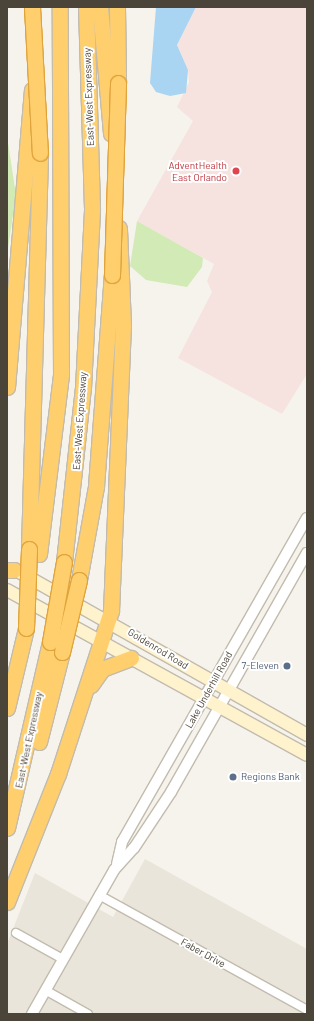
<!DOCTYPE html>
<html>
<head>
<meta charset="utf-8">
<style>
	body { margin:0 }
	#map { position:relative; width:314px; height:1021px; overflow:hidden; background:#f6f3ec; font-family:Barlow,sans-serif }
	div>[style] { position:absolute }
	.residential>* { inset:0; background:#eae5da }
	.medical>* { inset:0; background:#f6e3e0 }
	.green>* { inset:0; background:#d2eab5 }
	.water>* { inset:0; background:#a9d4f2 }
	.roads { filter:drop-shadow(1px 0 #c2bbae) drop-shadow(-1px 0 #c2bbae) drop-shadow(0 1px #c2bbae) drop-shadow(0 -1px #c2bbae) }
	.minor>* { height:8px; margin:-4px; padding:0 4px; transform-origin:4px; border-radius:4px; background:#fff }
	.tertiary>* { height:10px; margin:-5px; padding:0 5px; transform-origin:5px; border-radius:5px; background:#fff }
	.secondary>* { height:12px; margin:-6px; padding:0 6px; transform-origin:6px; border-radius:6px; background:#fff3cd }
	.motorway>* { height:15px; margin:-7.5px; padding:0 7.5px; transform-origin:7.5px; border-radius:7.5px; background:#ffcf6e }
	.bridges { filter:drop-shadow(1px 0 #e0a43c) drop-shadow(-1px 0 #e0a43c) drop-shadow(0 1px #e0a43c) drop-shadow(0 -1px #e0a43c) }
	.motorway-bridge>* { height:15px; margin:-7.5px; padding:0 7.5px; transform-origin:7.5px; border-radius:7.5px; background:#ffcf6e }
	.dots>* { width:11px; height:11px; translate:-50% -50%; box-sizing:border-box; border:2px solid #fff; border-radius:50% }
	span { translate:-50% -50%; white-space:nowrap; text-align:center; line-height:1.15; -webkit-text-stroke:4px #fff; paint-order:stroke }
	.street-label { font-size:10px; color:#4b4439 }
	.health-label { font-size:10px; color:#be3a42 }
	.right { translate:-100% -50%; text-align:right }
	.service-label { font-size:10px; color:#4e5e75 }
	.left { translate:0 -50%; text-align:left }
	.frame { position:absolute; inset:0; border:8px solid #4b4439; pointer-events:none }
</style>
</head>
<body>
<div id="map">
	<div class="residential">
		<i style="clip-path:polygon(145px 859px,307px 949px,307px 1014px,7px 1014px,7px 944px,35px 873px,113px 917px)"></i>
	</div>
	<div class="medical">
		<i style="clip-path:polygon(196px 7px,307px 7px,307px 374px,282px 414px,178px 358px,212px 292px,207px 281px,214px 264px,137px 221px,193px 121px,177px 107px,189px 82px,188px 70px,177px 45px)"></i>
	</div>
	<div class="green">
		<i style="clip-path:polygon(7px 136px,16px 195px,7px 255px)"></i>
		<i style="clip-path:polygon(137px 221px,203px 258px,202px 267px,187px 287px,146px 280px,130px 266px)"></i>
	</div>
	<div class="water">
		<i style="clip-path:polygon(156px 7px,196px 7px,177px 45px,188px 70px,186px 93px,170px 96px,156px 92px,150px 83px)"></i>
	</div>
	<div class="roads">
		<div class="minor">
			<i style="left:99px;top:895px;width:238px;rotate:28.9deg"></i>
			<i style="left:16px;top:933px;width:54px;rotate:29deg"></i>
			<i style="left:45px;top:990px;width:49px;rotate:29.2deg"></i>
		</div>
		<div class="tertiary">
			<i style="left:117px;top:864px;width:23px;rotate:-77deg"></i>
			<i style="left:122px;top:842px;width:373px;rotate:-60.3deg"></i>
			<i style="left:32px;top:1014px;width:166px;rotate:-60.3deg"></i>
			<i style="left:114px;top:870px;width:30px;rotate:-48deg"></i>
			<i style="left:134px;top:848px;width:67px;rotate:-56.5deg"></i>
			<i style="left:171px;top:792px;width:275px;rotate:-60.4deg"></i>
		</div>
		<div class="secondary">
			<i style="left:21px;top:573px;width:329px;rotate:29.5deg"></i>
			<i style="left:7px;top:590px;width:342px;rotate:28.8deg"></i>
		</div>
		<div class="motorway">
			<i style="left:100px;top:7px;width:127px;rotate:85deg"></i>
			<i style="left:117px;top:7px;width:76px;rotate:89.2deg"></i>
			<i style="left:7px;top:387px;width:298px;rotate:-85.2deg"></i>
			<i style="left:29px;top:549px;width:396px;rotate:-88.4deg"></i>
			<i style="left:39px;top:554px;width:181px;rotate:-83deg"></i>
			<i style="left:61px;top:374px;width:367px;rotate:-90.2deg"></i>
			<i style="left:64px;top:562px;width:175px;rotate:-83.8deg"></i>
			<i style="left:83px;top:388px;width:180px;rotate:-87.1deg"></i>
			<i style="left:92px;top:208px;width:201px;rotate:-91.7deg"></i>
			<i style="left:7px;top:570px;width:7px"></i>
			<i style="left:79px;top:580px;width:96px;rotate:-79.7deg"></i>
			<i style="left:96px;top:486px;width:212px;rotate:-85.7deg"></i>
			<i style="left:91px;top:685px;width:19px;rotate:-55deg"></i>
			<i style="left:102px;top:669px;width:31px;rotate:-21deg"></i>
			<i style="left:7px;top:708px;width:82px;rotate:-76.6deg"></i>
			<i style="left:39px;top:742px;width:93px;rotate:-75.7deg"></i>
			<i style="left:7px;top:828px;width:191px;rotate:-77deg"></i>
			<i style="left:7px;top:902px;width:138px;rotate:-68.3deg"></i>
			<i style="left:58px;top:774px;width:171px;rotate:-72deg"></i>
			<i style="left:111px;top:611px;width:286px;rotate:-87.6deg"></i>
			<i style="left:123px;top:325px;width:97px;rotate:-92.4deg"></i>
		</div>
	</div>
	<div class="bridges">
		<div class="motorway-bridge">
			<i style="left:32px;top:7px;width:146px;rotate:86.9deg"></i>
			<i style="left:112px;top:275px;width:192px;rotate:-88.2deg"></i>
			<i style="left:26px;top:628px;width:79px;rotate:-87.8deg"></i>
			<i style="left:50px;top:642px;width:81px;rotate:-80.1deg"></i>
			<i style="left:62px;top:652px;width:74px;rotate:-76.7deg"></i>
		</div>
	</div>
	<div class="dots">
		<i style="left:236px;top:171px;background:#e0444e"></i>
		<i style="left:287px;top:666px;background:#5c6f8a"></i>
		<i style="left:233px;top:777px;background:#5c6f8a"></i>
	</div>
	<div class="street-label">
		<span style="left:89px;top:97px;rotate:-92deg">East-West Expressway</span>
		<span style="left:80px;top:421px;rotate:-86deg">East-West Expressway</span>
		<span style="left:158px;top:649px;rotate:31deg">Goldenrod Road</span>
		<span style="left:209px;top:690px;rotate:-61deg">Lake Underhill Road</span>
		<span style="left:29px;top:740px;rotate:-78deg">East-West Expressway</span>
		<span style="left:203px;top:953px;rotate:29deg">Faber Drive</span>
	</div>
	<div class="health-label">
		<span class="right" style="left:227px;top:171px">AdventHealth<br>East Orlando</span>
	</div>
	<div class="service-label">
		<span class="right" style="left:279px;top:666px">7-Eleven</span>
		<span class="left" style="left:241px;top:777px">Regions Bank</span>
	</div>
	<div class="frame"></div>
</div>
</body>
</html>
